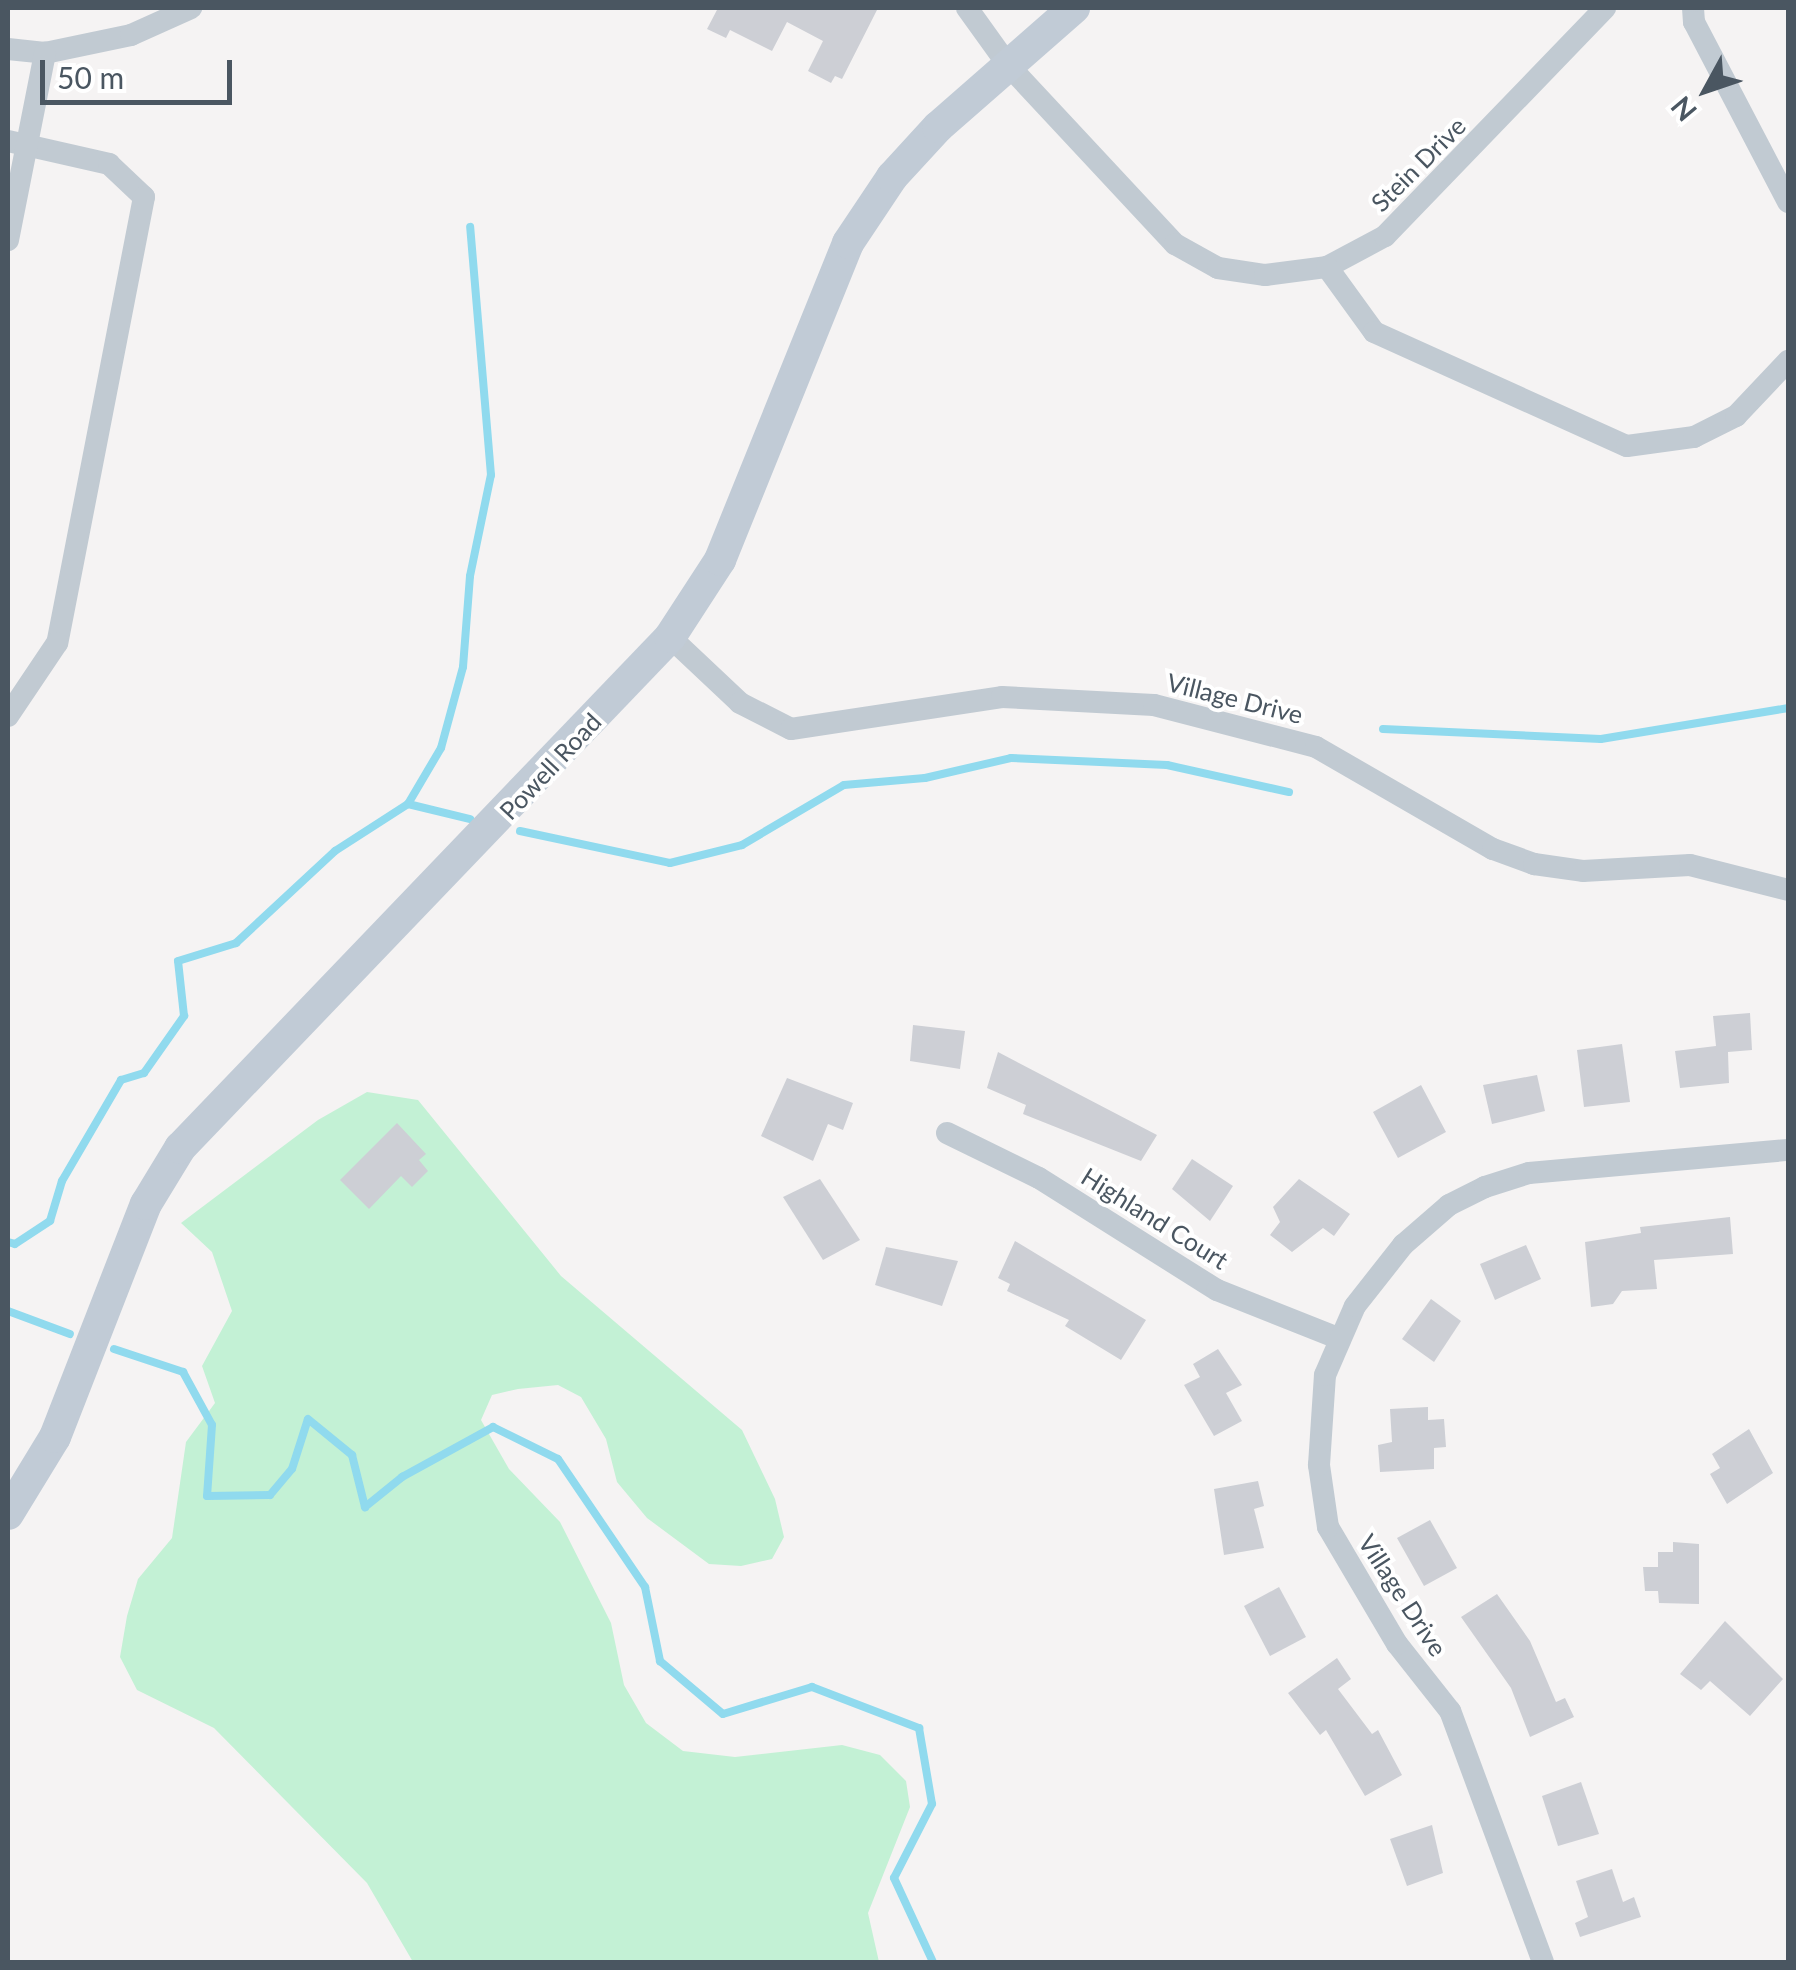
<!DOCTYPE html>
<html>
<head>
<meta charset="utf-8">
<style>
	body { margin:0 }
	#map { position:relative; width:1796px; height:1970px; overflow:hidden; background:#f5f3f3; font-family:Lato,sans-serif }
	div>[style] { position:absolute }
	.green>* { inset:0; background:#c3f1d5 }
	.stream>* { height:8px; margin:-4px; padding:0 4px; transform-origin:4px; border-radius:4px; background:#90daee }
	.building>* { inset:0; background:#cdcfd5 }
	.street>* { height:22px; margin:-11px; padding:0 11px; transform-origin:11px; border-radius:11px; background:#c1cad2 }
	.secondary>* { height:32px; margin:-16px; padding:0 16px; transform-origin:16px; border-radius:16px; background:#c1cbd6 }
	span { translate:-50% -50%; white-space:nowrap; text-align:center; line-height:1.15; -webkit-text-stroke:8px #fff; paint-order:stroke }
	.street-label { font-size:25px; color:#4a5661 }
	.frame { position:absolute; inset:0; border:10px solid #4a5661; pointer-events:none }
	.north { position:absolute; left:1656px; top:40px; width:100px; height:100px; -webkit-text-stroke:8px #fff; paint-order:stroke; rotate:230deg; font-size:28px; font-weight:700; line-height:40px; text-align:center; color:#4a5661 }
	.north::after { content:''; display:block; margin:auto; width:35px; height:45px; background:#4a5661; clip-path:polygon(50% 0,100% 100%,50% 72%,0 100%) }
	.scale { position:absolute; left:40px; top:60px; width:192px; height:45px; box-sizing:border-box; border:5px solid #4a5661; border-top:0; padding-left:12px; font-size:30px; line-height:35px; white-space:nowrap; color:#4a5661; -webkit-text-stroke:8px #fff; paint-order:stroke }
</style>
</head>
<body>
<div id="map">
	<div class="green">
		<i style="clip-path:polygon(367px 1092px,418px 1100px,561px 1276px,742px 1430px,775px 1499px,784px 1537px,772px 1559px,741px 1566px,709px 1564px,647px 1518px,617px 1482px,606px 1439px,581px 1397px,558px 1385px,518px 1389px,492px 1395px,481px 1420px,509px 1469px,560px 1522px,611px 1623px,624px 1685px,646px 1723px,683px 1751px,735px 1757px,842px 1745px,880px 1755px,906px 1781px,910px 1807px,868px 1913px,879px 1962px,413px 1962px,367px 1883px,214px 1728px,137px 1690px,120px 1657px,127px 1616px,138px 1579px,172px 1538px,186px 1442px,215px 1403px,202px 1366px,232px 1311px,212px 1252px,181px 1223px,318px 1120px)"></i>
	</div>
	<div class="stream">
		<i style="left:1383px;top:729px;width:218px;rotate:2.6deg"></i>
		<i style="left:1601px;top:739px;width:190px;rotate:-9.4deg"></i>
		<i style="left:408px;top:804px;width:64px;rotate:13.6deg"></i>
		<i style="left:520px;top:831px;width:153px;rotate:12deg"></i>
		<i style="left:670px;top:863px;width:74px;rotate:-14deg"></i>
		<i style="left:742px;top:845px;width:118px;rotate:-30.5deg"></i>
		<i style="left:844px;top:785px;width:81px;rotate:-4.9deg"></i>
		<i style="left:925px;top:778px;width:88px;rotate:-13.1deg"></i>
		<i style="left:1011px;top:758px;width:156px;rotate:2.6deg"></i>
		<i style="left:1167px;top:765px;width:125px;rotate:12.5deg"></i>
		<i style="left:8px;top:1242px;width:7px;rotate:16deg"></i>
		<i style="left:15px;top:1244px;width:42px;rotate:-33.3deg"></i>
		<i style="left:50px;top:1221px;width:42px;rotate:-73.3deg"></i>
		<i style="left:62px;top:1181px;width:117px;rotate:-59.7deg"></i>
		<i style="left:121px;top:1080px;width:24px;rotate:-17deg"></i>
		<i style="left:144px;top:1073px;width:70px;rotate:-54.9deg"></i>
		<i style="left:184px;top:1016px;width:55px;rotate:-96.2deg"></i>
		<i style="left:178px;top:961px;width:61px;rotate:-17.2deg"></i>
		<i style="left:236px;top:943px;width:135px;rotate:-42.9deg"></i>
		<i style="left:335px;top:851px;width:87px;rotate:-32.8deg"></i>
		<i style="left:408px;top:804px;width:65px;rotate:-59.5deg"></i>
		<i style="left:441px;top:748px;width:84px;rotate:-74.8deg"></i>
		<i style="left:463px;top:667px;width:91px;rotate:-85.6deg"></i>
		<i style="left:470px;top:576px;width:103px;rotate:-78.3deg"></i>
		<i style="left:491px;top:475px;width:249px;rotate:-94.8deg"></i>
		<i style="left:8px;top:1311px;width:66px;rotate:20.4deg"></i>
		<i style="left:114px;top:1349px;width:73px;rotate:18.4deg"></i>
		<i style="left:183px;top:1372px;width:60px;rotate:61.3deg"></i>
		<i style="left:212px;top:1425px;width:71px;rotate:94deg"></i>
		<i style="left:207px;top:1496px;width:63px;rotate:-0.9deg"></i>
		<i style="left:270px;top:1495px;width:34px;rotate:-50deg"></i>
		<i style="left:292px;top:1469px;width:52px;rotate:-72.3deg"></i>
		<i style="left:308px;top:1419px;width:57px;rotate:39.3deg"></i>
		<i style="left:352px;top:1455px;width:54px;rotate:76deg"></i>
		<i style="left:365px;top:1507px;width:48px;rotate:-39deg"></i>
		<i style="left:402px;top:1477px;width:104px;rotate:-28.8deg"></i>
		<i style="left:493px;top:1427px;width:72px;rotate:26.2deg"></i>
		<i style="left:558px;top:1459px;width:155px;rotate:55.8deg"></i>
		<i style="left:645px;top:1587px;width:76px;rotate:78.5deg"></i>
		<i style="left:660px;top:1661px;width:82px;rotate:40.1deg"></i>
		<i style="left:723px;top:1714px;width:93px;rotate:-16.9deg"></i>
		<i style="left:812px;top:1687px;width:115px;rotate:21deg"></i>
		<i style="left:919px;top:1728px;width:77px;rotate:80.3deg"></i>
		<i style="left:932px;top:1804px;width:83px;rotate:117.2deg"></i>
		<i style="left:894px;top:1878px;width:93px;rotate:65.1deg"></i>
	</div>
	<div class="building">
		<i style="clip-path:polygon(718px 8px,878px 8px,842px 79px,835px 76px,831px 83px,808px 71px,823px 41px,787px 22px,772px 51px,730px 30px,726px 38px,707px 29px)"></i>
		<i style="clip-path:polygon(1750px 1013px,1752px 1050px,1728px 1052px,1729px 1083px,1680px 1088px,1675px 1051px,1716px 1046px,1713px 1016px)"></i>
		<i style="clip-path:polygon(913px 1025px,965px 1031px,960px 1069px,910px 1061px)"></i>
		<i style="clip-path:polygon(1622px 1044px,1630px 1102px,1584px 1107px,1577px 1050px)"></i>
		<i style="clip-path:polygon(998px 1052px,1157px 1135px,1141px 1161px,1023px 1114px,1026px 1105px,987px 1088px)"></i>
		<i style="clip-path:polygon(1537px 1075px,1545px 1111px,1492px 1124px,1483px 1085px)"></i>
		<i style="clip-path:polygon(787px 1078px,853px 1103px,843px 1130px,828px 1124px,813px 1161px,761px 1136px)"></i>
		<i style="clip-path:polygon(1421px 1085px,1446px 1132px,1398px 1158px,1373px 1112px)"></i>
		<i style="clip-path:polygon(397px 1123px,426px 1154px,419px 1160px,428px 1171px,412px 1187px,401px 1176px,369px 1209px,340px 1180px)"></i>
		<i style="clip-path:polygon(1192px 1159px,1233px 1186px,1210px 1221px,1172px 1189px)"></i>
		<i style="clip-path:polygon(820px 1179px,860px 1240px,823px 1260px,783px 1197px)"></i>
		<i style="clip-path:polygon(1299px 1179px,1350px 1214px,1334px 1236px,1323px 1228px,1292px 1252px,1270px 1235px,1280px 1222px,1273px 1207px)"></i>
		<i style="clip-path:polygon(1730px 1217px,1733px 1254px,1654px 1260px,1657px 1289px,1622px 1291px,1613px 1304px,1591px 1307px,1585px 1242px,1641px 1233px,1640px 1227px)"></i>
		<i style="clip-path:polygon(1015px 1241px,1146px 1320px,1121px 1360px,1065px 1326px,1069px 1320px,1007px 1291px,1010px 1284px,998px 1278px)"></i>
		<i style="clip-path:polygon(1526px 1245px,1541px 1279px,1495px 1300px,1480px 1264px)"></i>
		<i style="clip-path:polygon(886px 1247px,958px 1261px,942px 1306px,875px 1285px)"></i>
		<i style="clip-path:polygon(1431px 1299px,1461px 1321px,1434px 1362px,1402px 1339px)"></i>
		<i style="clip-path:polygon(1218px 1349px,1242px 1385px,1226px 1393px,1242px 1421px,1214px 1436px,1184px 1385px,1200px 1377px,1193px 1364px)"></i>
		<i style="clip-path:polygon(1428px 1407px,1428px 1420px,1444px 1419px,1446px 1447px,1434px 1448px,1434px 1469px,1380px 1472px,1378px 1445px,1392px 1442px,1390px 1409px)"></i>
		<i style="clip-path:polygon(1749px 1429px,1773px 1473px,1727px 1504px,1710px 1474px,1720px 1468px,1712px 1454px)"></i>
		<i style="clip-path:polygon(1258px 1481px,1264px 1506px,1254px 1509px,1264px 1548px,1224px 1555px,1214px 1489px)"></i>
		<i style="clip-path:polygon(1430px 1520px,1457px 1568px,1424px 1586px,1397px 1538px)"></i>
		<i style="clip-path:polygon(1673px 1542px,1699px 1544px,1699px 1604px,1659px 1603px,1658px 1591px,1645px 1591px,1643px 1567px,1658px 1567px,1658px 1552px,1673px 1552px)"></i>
		<i style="clip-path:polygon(1279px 1587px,1306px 1637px,1270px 1656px,1244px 1606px)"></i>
		<i style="clip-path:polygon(1497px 1594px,1530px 1641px,1556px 1702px,1565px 1698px,1574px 1717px,1530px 1737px,1511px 1688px,1461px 1617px)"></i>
		<i style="clip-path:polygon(1725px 1621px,1783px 1679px,1750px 1716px,1710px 1681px,1701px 1690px,1680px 1674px)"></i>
		<i style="clip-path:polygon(1337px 1658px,1351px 1679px,1338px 1689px,1372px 1734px,1378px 1730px,1402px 1775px,1365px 1796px,1326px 1730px,1320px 1735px,1288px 1693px)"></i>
		<i style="clip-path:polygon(1581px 1782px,1599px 1834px,1558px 1846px,1542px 1796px)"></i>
		<i style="clip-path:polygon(1432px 1825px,1443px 1873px,1407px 1886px,1390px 1839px)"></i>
		<i style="clip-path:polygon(1612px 1869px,1623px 1902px,1634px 1897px,1641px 1917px,1580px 1937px,1575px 1923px,1588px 1917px,1576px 1881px)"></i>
	</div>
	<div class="street">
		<i style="left:967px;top:8px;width:70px;rotate:54.3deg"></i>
		<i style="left:1008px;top:65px;width:245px;rotate:47deg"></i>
		<i style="left:1175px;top:244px;width:49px;rotate:29.2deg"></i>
		<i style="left:1218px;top:268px;width:48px;rotate:8.5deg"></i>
		<i style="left:1265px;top:275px;width:63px;rotate:-7.4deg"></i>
		<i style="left:1327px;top:267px;width:66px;rotate:-28.1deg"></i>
		<i style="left:1385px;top:236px;width:317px;rotate:-46deg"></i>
		<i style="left:1693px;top:8px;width:14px;rotate:86deg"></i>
		<i style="left:1694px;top:22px;width:203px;rotate:62.4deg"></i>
		<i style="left:8px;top:49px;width:37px;rotate:6deg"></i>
		<i style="left:45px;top:53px;width:88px;rotate:-11.8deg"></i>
		<i style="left:131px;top:35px;width:66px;rotate:-24.2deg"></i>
		<i style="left:8px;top:141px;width:104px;rotate:12.8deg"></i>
		<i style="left:109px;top:164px;width:48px;rotate:43.3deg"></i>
		<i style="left:144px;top:197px;width:454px;rotate:101deg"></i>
		<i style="left:57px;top:643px;width:88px;rotate:123.9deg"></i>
		<i style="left:8px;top:240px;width:191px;rotate:-78.8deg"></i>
		<i style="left:1327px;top:267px;width:80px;rotate:54.1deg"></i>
		<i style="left:1374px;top:332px;width:277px;rotate:24.3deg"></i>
		<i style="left:1627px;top:446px;width:68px;rotate:-7.7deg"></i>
		<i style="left:1694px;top:437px;width:47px;rotate:-26.6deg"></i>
		<i style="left:1736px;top:416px;width:76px;rotate:-46.6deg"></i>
		<i style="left:670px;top:637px;width:96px;rotate:43.3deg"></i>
		<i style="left:740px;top:703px;width:57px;rotate:27deg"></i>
		<i style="left:791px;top:729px;width:213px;rotate:-8.6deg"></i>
		<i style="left:1002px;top:697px;width:152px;rotate:3deg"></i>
		<i style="left:1154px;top:705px;width:167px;rotate:14.5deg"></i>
		<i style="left:1316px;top:747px;width:204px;rotate:30deg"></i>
		<i style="left:1493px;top:849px;width:44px;rotate:20.1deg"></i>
		<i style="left:1534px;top:864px;width:49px;rotate:8.1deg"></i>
		<i style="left:1583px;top:871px;width:107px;rotate:-3.2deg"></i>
		<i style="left:1690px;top:865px;width:101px;rotate:14.3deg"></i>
		<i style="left:947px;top:1133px;width:102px;rotate:26.1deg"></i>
		<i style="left:1039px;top:1178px;width:210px;rotate:32.2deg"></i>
		<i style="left:1217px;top:1290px;width:132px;rotate:21.7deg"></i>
		<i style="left:1543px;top:1962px;width:268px;rotate:-110.3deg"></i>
		<i style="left:1450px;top:1711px;width:85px;rotate:-128.3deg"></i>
		<i style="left:1397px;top:1644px;width:136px;rotate:-120.5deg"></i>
		<i style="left:1328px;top:1527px;width:63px;rotate:-98.3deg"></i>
		<i style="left:1319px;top:1465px;width:90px;rotate:-86.2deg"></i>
		<i style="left:1325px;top:1375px;width:75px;rotate:-66.5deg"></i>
		<i style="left:1355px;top:1306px;width:78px;rotate:-51.8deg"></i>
		<i style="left:1403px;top:1245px;width:61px;rotate:-41deg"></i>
		<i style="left:1449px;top:1205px;width:40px;rotate:-26.6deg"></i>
		<i style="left:1485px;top:1187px;width:46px;rotate:-17.7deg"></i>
		<i style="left:1529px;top:1173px;width:260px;rotate:-5.1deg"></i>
	</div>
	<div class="secondary">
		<i style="left:8px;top:1514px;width:90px;rotate:-58.6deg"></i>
		<i style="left:55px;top:1437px;width:250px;rotate:-68.7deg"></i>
		<i style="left:146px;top:1204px;width:66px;rotate:-58.7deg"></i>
		<i style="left:180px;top:1148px;width:708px;rotate:-46.2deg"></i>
		<i style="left:670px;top:637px;width:92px;rotate:-57deg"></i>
		<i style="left:720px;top:560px;width:342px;rotate:-68deg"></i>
		<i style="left:848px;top:243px;width:79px;rotate:-56.3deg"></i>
		<i style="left:892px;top:177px;width:68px;rotate:-47.4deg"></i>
		<i style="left:938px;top:127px;width:181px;rotate:-41.2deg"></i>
	</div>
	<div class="street-label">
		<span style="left:1418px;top:164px;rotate:-45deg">Stein Drive</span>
		<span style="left:1235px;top:698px;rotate:14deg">Village Drive</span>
		<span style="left:550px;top:766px;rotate:-47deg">Powell Road</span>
		<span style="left:1155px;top:1218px;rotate:32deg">Highland Court</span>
		<span style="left:1403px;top:1595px;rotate:57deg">Village Drive</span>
	</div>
	<div class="frame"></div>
	<div class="north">N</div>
	<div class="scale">50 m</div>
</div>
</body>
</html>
